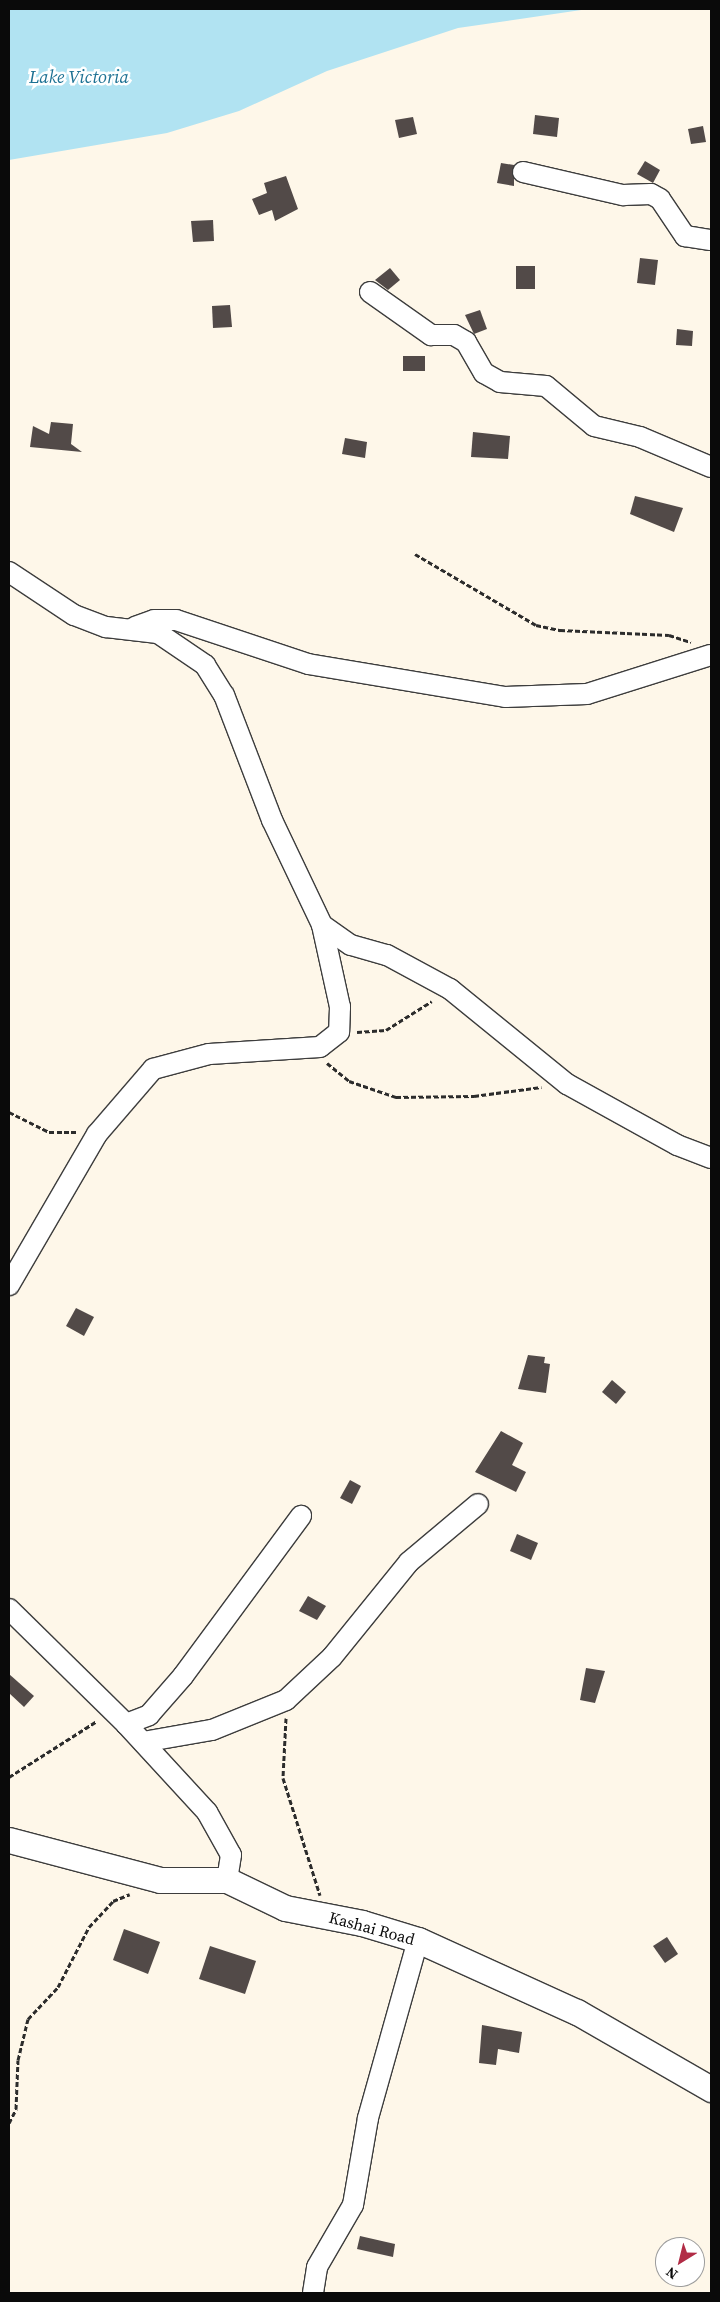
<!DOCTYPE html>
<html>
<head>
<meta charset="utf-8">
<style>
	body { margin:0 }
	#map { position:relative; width:720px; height:2302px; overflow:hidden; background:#fef7e9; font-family:"Source Serif 4",serif }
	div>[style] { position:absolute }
	.water>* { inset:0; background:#b1e3f2 }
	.building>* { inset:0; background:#524a48 }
	.path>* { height:3px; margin-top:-1.5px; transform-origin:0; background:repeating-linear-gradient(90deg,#2c2c2c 0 5px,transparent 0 7.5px) }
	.roads { filter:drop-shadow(1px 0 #3d3d3d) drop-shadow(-1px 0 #3d3d3d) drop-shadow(0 1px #3d3d3d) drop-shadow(0 -1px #3d3d3d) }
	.minor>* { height:20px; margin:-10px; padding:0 10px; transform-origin:10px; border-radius:10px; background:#fff }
	.tertiary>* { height:25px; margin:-12.5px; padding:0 12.5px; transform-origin:12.5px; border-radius:12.5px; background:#fff }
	span { translate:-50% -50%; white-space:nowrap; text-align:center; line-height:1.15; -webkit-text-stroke:5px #fff; paint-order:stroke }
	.street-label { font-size:16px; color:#0a0a0a }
	.water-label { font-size:18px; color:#1d7193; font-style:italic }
	.frame { position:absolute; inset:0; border:10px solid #0a0a0a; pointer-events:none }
	.north { position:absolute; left:655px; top:2237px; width:50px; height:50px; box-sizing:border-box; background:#fff; border:1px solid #9d9d9d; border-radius:50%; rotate:216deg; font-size:14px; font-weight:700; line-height:20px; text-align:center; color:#0a0a0a }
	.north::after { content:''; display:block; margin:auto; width:18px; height:22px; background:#b12c46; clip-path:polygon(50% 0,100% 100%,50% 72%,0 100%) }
</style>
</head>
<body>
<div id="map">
	<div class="water">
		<i style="clip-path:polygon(9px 9px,588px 9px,458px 28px,327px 71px,239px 111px,167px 133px,9px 160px)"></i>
	</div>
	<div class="building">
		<i style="clip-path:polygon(535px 115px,559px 118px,557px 137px,533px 134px)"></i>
		<i style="clip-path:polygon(413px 117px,417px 134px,399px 138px,395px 120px)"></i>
		<i style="clip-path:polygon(703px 126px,706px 142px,691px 144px,688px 129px)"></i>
		<i style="clip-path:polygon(645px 161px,660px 170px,653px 183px,637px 174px)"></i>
		<i style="clip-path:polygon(501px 163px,514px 165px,514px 186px,497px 183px)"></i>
		<i style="clip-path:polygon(286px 176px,298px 209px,275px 221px,272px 210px,259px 215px,252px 199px,267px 193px,264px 183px)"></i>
		<i style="clip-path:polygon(213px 220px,214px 241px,193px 242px,191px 221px)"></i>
		<i style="clip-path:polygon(640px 258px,658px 260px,655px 285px,637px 283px)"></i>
		<i style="clip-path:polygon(516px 266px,535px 266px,535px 289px,516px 289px)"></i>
		<i style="clip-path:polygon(390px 268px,400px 280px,388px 290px,375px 280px)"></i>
		<i style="clip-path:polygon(230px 305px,232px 327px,213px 328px,212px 306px)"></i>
		<i style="clip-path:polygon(480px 310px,487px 329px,474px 334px,465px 315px)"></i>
		<i style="clip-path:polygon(677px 329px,693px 331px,692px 346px,676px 345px)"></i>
		<i style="clip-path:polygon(403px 356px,425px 356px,425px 371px,403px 371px)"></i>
		<i style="clip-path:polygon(51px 422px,73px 424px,71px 444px,82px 452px,30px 447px,33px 426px,49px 434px)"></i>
		<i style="clip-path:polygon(473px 432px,510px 436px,508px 459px,471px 457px)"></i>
		<i style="clip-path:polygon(345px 438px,367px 442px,365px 458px,342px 454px)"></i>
		<i style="clip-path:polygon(635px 496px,683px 508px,674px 532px,630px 514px)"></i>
		<i style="clip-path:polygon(76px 1308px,94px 1317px,84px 1336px,66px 1326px)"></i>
		<i style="clip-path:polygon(528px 1355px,545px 1357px,544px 1363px,550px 1364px,546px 1393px,518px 1389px)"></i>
		<i style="clip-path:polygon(612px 1380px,626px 1392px,616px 1404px,602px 1392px)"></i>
		<i style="clip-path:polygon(501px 1431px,523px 1443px,512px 1465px,526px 1472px,516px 1492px,475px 1472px)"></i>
		<i style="clip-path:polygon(350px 1480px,361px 1486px,352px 1504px,340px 1498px)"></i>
		<i style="clip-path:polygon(517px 1534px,538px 1543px,531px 1560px,510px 1551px)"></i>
		<i style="clip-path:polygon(308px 1596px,326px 1606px,317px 1620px,299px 1611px)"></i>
		<i style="clip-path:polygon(586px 1668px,605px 1671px,595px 1703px,580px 1700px)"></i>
		<i style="clip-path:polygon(9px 1674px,34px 1696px,24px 1707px,9px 1693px)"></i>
		<i style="clip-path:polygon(124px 1929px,160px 1942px,148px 1974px,113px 1960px)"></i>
		<i style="clip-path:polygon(667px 1937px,678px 1954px,665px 1963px,653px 1946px)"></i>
		<i style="clip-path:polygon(210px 1946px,256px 1961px,245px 1994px,199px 1979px)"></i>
		<i style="clip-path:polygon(482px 2025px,522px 2032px,519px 2053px,498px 2049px,496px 2065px,479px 2063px)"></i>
		<i style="clip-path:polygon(360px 2236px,395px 2244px,393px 2257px,357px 2249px)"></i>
	</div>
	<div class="path">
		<i style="left:415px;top:554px;width:140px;rotate:30.4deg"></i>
		<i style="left:536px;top:625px;width:25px;rotate:12deg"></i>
		<i style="left:560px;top:630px;width:109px;rotate:2.6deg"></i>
		<i style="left:669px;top:635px;width:23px;rotate:18deg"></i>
		<i style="left:357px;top:1032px;width:29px;rotate:-4deg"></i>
		<i style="left:386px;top:1030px;width:54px;rotate:-32.2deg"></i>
		<i style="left:327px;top:1063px;width:28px;rotate:39deg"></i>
		<i style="left:349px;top:1081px;width:50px;rotate:18.8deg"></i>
		<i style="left:396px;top:1097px;width:78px;rotate:-0.7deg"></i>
		<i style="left:474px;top:1096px;width:68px;rotate:-7.7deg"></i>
		<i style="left:9px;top:1112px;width:45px;rotate:26.6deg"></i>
		<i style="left:49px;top:1132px;width:29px"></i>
		<i style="left:286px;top:1718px;width:60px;rotate:92.9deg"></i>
		<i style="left:283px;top:1778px;width:123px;rotate:72.5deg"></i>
		<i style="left:9px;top:1777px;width:104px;rotate:-32.5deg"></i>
		<i style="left:9px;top:2123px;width:16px;rotate:-63deg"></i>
		<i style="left:16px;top:2109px;width:49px;rotate:-87.7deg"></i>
		<i style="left:18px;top:2060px;width:42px;rotate:-76.3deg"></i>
		<i style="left:28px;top:2019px;width:44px;rotate:-46.8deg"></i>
		<i style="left:58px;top:1987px;width:68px;rotate:-62.7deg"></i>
		<i style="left:89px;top:1927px;width:35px;rotate:-47deg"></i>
		<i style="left:113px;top:1901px;width:18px;rotate:-22deg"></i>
	</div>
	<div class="roads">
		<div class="minor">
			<i style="left:523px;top:172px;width:103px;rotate:13deg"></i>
			<i style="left:623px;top:195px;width:28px;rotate:-2deg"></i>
			<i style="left:651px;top:194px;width:10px;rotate:29deg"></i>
			<i style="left:660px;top:199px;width:45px;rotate:56deg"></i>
			<i style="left:685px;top:236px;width:26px;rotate:9deg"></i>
			<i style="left:370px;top:292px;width:75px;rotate:35.2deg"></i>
			<i style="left:431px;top:335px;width:23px"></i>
			<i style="left:454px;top:335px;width:14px;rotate:30deg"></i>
			<i style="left:466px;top:342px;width:36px;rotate:60deg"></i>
			<i style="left:484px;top:373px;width:18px;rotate:29deg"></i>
			<i style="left:500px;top:382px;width:46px;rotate:5deg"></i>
			<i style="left:546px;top:386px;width:62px;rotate:39.8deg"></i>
			<i style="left:594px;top:426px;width:47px;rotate:13.4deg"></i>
			<i style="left:640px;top:437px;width:77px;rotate:22.9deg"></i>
			<i style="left:9px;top:572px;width:78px;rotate:33.5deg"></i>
			<i style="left:74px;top:615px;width:34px;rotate:21deg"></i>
			<i style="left:106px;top:627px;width:52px;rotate:6.6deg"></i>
			<i style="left:158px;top:633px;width:57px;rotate:34.2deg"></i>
			<i style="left:205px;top:665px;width:36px;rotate:58deg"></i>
			<i style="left:224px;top:695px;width:134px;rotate:69deg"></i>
			<i style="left:272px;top:820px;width:116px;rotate:64.5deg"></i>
			<i style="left:322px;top:925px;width:84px;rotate:77.6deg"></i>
			<i style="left:340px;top:1007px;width:25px;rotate:92deg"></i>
			<i style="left:339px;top:1032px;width:24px;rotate:142deg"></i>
			<i style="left:320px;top:1047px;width:111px;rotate:176.4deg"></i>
			<i style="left:209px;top:1054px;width:58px;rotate:165deg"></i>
			<i style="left:153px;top:1069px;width:86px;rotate:130.7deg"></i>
			<i style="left:97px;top:1134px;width:175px;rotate:120.2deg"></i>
			<i style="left:135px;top:627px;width:20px;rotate:-20deg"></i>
			<i style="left:154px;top:620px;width:22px"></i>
			<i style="left:176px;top:620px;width:139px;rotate:18.4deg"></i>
			<i style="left:308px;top:664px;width:200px;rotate:9.5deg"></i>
			<i style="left:505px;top:697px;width:82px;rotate:-2.1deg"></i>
			<i style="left:587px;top:694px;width:130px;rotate:-17.5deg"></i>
			<i style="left:322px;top:925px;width:35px;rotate:35deg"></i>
			<i style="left:351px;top:945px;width:37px;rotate:16deg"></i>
			<i style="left:387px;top:955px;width:72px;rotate:28.4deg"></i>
			<i style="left:450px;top:989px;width:151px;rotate:39.1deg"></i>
			<i style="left:567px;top:1084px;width:126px;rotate:29deg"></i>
			<i style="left:677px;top:1145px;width:36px;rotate:21deg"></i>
			<i style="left:9px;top:1609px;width:164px;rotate:44.5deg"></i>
			<i style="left:126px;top:1724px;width:120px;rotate:47.4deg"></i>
			<i style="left:207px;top:1812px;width:49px;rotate:60.8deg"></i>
			<i style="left:231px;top:1855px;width:25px;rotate:99deg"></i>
			<i style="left:126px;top:1724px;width:25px;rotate:-21deg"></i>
			<i style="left:149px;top:1715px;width:52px;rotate:-48.9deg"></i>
			<i style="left:183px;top:1676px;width:199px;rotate:-53.6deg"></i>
			<i style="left:143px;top:1742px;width:70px;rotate:-9.9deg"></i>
			<i style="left:212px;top:1730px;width:80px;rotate:-22.1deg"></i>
			<i style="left:286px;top:1700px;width:63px;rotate:-43.1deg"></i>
			<i style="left:332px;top:1657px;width:122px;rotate:-51deg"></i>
			<i style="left:409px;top:1562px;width:90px;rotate:-40deg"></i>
			<i style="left:313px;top:2293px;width:26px;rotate:-81deg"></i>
			<i style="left:317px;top:2267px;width:72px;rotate:-59.9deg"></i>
			<i style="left:353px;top:2205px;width:88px;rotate:-80.2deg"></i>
			<i style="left:368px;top:2118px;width:185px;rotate:-74.3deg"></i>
		</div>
		<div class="tertiary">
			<i style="left:9px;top:1840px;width:156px;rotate:14.8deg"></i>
			<i style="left:160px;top:1880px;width:67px"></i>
			<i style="left:227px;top:1880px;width:64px;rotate:25.8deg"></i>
			<i style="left:285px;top:1908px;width:78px;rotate:11deg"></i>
			<i style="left:362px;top:1923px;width:59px;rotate:16.9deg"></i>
			<i style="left:418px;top:1940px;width:175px;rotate:24.4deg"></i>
			<i style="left:577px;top:2012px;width:155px;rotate:29.9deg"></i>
		</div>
	</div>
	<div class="street-label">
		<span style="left:372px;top:1928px;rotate:15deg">Kashai Road</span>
	</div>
	<div class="water-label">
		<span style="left:79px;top:77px">Lake Victoria</span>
	</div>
	<div class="frame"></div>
	<div class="north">N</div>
</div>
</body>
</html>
